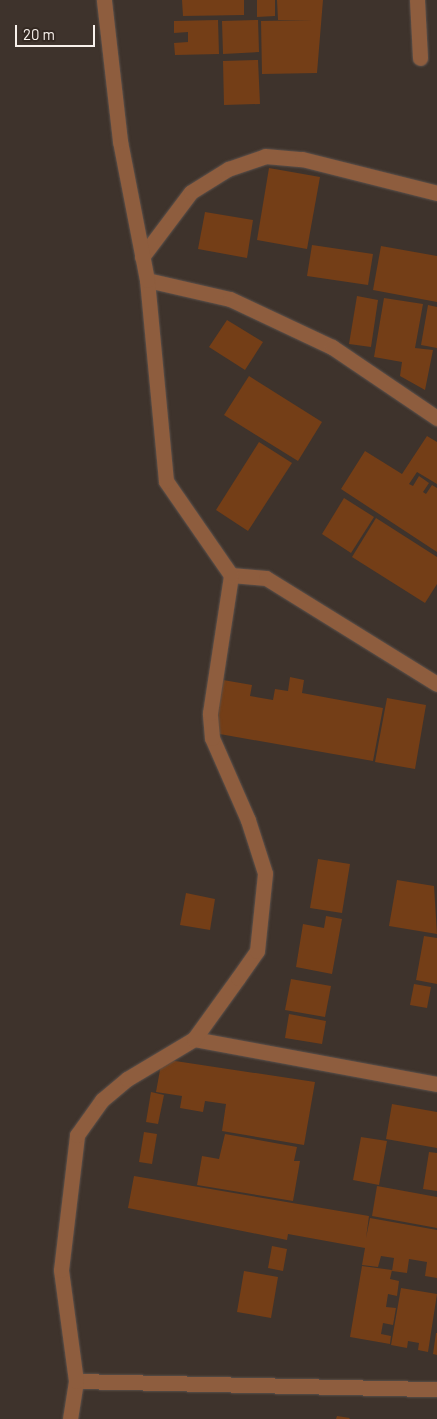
<!DOCTYPE html>
<style>
body{margin:0}
#map{position:relative;width:437px;height:1419px;overflow:hidden;background:#3e332c;font-family:Barlow,sans-serif}
div>[style]{position:absolute}
[style*='--x']{left:calc(var(--x)*1px);top:calc(var(--y)*1px);width:calc(var(--w)*1px);rotate:calc(var(--a)*1deg)}
.building>*{inset:0;background:#743e17}
.roads{filter:drop-shadow(0 0 1px #5c514b) drop-shadow(0 0 1px #5c514b)}
.street>*{height:15px;margin:-7.5px;padding:0 7.5px;transform-origin:7.5px;border-radius:7.5px;background:#8e5d3e}
span{translate:-50% -50%;white-space:nowrap;text-align:center;line-height:1.15;-webkit-text-stroke:4px #342922;paint-order:stroke}
.scale{position:absolute;left:15px;top:25px;width:80px;height:22px;box-sizing:border-box;border:2px solid #f8f1ec;border-top:0;padding-left:6px;font-size:15px;line-height:18px;white-space:nowrap;color:#f8f1ec;-webkit-text-stroke:4px #342922;paint-order:stroke}
</style>
<div id="map">
<div class="building">
<div style="clip-path:polygon(182px 0,244px 0,244px 15px,183px 16px)"></div>
<div style="clip-path:polygon(257px 0,275px 0,275px 16px,257px 17px)"></div>
<div style="clip-path:polygon(277px 0,323px 0,317px 73px,262px 74px,261px 21px,313px 20px,278px 20px)"></div>
<div style="clip-path:polygon(218px 20px,219px 54px,175px 55px,174px 43px,188px 42px,188px 32px,174px 33px,174px 21px)"></div>
<div style="clip-path:polygon(258px 20px,259px 52px,223px 54px,222px 21px)"></div>
<div style="clip-path:polygon(258px 60px,260px 104px,224px 105px,223px 61px)"></div>
<div style="clip-path:polygon(269px 168px,320px 177px,307px 249px,257px 240px)"></div>
<div style="clip-path:polygon(205px 212px,253px 220px,247px 258px,198px 249px)"></div>
<div style="clip-path:polygon(312px 245px,373px 254px,368px 285px,307px 276px)"></div>
<div style="clip-path:polygon(381px 246px,437px 256px,437px 302px,373px 290px)"></div>
<div style="clip-path:polygon(357px 296px,378px 300px,371px 347px,349px 344px)"></div>
<div style="clip-path:polygon(384px 298px,423px 304px,415px 348px,433px 350px,425px 390px,400px 376px,402px 362px,374px 357px)"></div>
<div style="clip-path:polygon(428px 305px,437px 307px,437px 348px,421px 345px)"></div>
<div style="clip-path:polygon(227px 320px,263px 342px,245px 370px,209px 347px)"></div>
<div style="clip-path:polygon(249px 376px,322px 422px,298px 461px,224px 415px)"></div>
<div style="clip-path:polygon(427px 436px,437px 442px,437px 484px,417px 472px,409px 484px,413px 486px,419px 476px,429px 483px,423px 492px,426px 494px,432px 485px,437px 488px,437px 552px,341px 489px,365px 451px,402px 474px)"></div>
<div style="clip-path:polygon(259px 442px,292px 463px,248px 531px,216px 510px)"></div>
<div style="clip-path:polygon(344px 498px,374px 517px,351px 553px,322px 534px)"></div>
<div style="clip-path:polygon(376px 518px,437px 557px,437px 584px,425px 603px,352px 557px)"></div>
<div style="clip-path:polygon(290px 677px,304px 680px,302px 693px,383px 708px,373px 761px,214px 733px,223px 680px,252px 685px,250px 696px,273px 700px,275px 689px,288px 691px)"></div>
<div style="clip-path:polygon(387px 698px,426px 705px,415px 769px,375px 762px)"></div>
<div style="clip-path:polygon(318px 859px,350px 864px,342px 913px,310px 908px)"></div>
<div style="clip-path:polygon(397px 880px,434px 886px,437px 934px,389px 926px)"></div>
<div style="clip-path:polygon(186px 893px,215px 899px,210px 930px,180px 925px)"></div>
<div style="clip-path:polygon(326px 916px,342px 919px,332px 974px,296px 967px,303px 924px,324px 928px)"></div>
<div style="clip-path:polygon(424px 936px,437px 938px,437px 984px,416px 980px)"></div>
<div style="clip-path:polygon(291px 979px,331px 986px,325px 1017px,285px 1010px)"></div>
<div style="clip-path:polygon(414px 984px,431px 987px,427px 1008px,410px 1005px)"></div>
<div style="clip-path:polygon(289px 1014px,326px 1021px,322px 1044px,285px 1038px)"></div>
<div style="clip-path:polygon(162px 1059px,315px 1082px,304px 1145px,222px 1131px,226px 1104px,205px 1101px,203px 1112px,180px 1108px,182px 1096px,156px 1092px)"></div>
<div style="clip-path:polygon(151px 1092px,164px 1095px,158px 1124px,146px 1122px)"></div>
<div style="clip-path:polygon(392px 1104px,437px 1112px,437px 1148px,386px 1139px)"></div>
<div style="clip-path:polygon(144px 1132px,157px 1134px,152px 1164px,139px 1162px)"></div>
<div style="clip-path:polygon(225px 1134px,297px 1147px,294px 1161px,300px 1161px,293px 1201px,197px 1185px,202px 1156px,219px 1159px)"></div>
<div style="clip-path:polygon(361px 1137px,387px 1141px,379px 1185px,353px 1180px)"></div>
<div style="clip-path:polygon(429px 1152px,437px 1153px,437px 1191px,423px 1189px)"></div>
<div style="clip-path:polygon(134px 1176px,369px 1216px,366px 1238px,370px 1218px,437px 1230px,437px 1278px,425px 1276px,427px 1262px,409px 1259px,407px 1273px,392px 1271px,394px 1258px,381px 1256px,378px 1267px,362px 1265px,365px 1248px,288px 1234px,287px 1240px,128px 1208px)"></div>
<div style="clip-path:polygon(377px 1186px,437px 1197px,437px 1228px,372px 1216px)"></div>
<div style="clip-path:polygon(272px 1246px,287px 1249px,283px 1271px,268px 1268px)"></div>
<div style="clip-path:polygon(362px 1266px,392px 1270px,390px 1279px,399px 1281px,397px 1296px,388px 1294px,386px 1307px,396px 1308px,393px 1325px,383px 1323px,381px 1334px,391px 1336px,390px 1344px,350px 1337px)"></div>
<div style="clip-path:polygon(244px 1271px,278px 1277px,271px 1318px,237px 1312px)"></div>
<div style="clip-path:polygon(401px 1288px,437px 1294px,428px 1352px,418px 1350px,419px 1343px,408px 1341px,407px 1348px,391px 1345px)"></div>
<div style="clip-path:polygon(436px 1333px,437px 1333px,437px 1355px,433px 1354px)"></div>
<div style="clip-path:polygon(337px 1416px,350px 1418px,349px 1419px,336px 1419px)"></div>
</div>
<div class="roads">
<div class="street">
<div style="--x:417;--y:0;--w:58;--a:87"></div>
<div style="--x:142;--y:257;--w:81;--a:-53"></div>
<div style="--x:191;--y:192;--w:44;--a:-31.9"></div>
<div style="--x:228;--y:169;--w:39;--a:-19"></div>
<div style="--x:265;--y:156;--w:37;--a:5"></div>
<div style="--x:302;--y:159;--w:139;--a:14.1"></div>
<div style="--x:147;--y:280;--w:85;--a:12.9"></div>
<div style="--x:230;--y:299;--w:113;--a:25.2"></div>
<div style="--x:332;--y:347;--w:127;--a:34.1"></div>
<div style="--x:231;--y:575;--w:35;--a:5"></div>
<div style="--x:266;--y:578;--w:201;--a:31.8"></div>
<div style="--x:194;--y:1039;--w:247;--a:10.5"></div>
<div style="--x:76;--y:1381;--w:361;--a:1.3"></div>
<div style="--x:70;--y:1419;--w:38;--a:-81"></div>
<div style="--x:76;--y:1381;--w:112;--a:-97.7"></div>
<div style="--x:61;--y:1270;--w:136;--a:-83.2"></div>
<div style="--x:77;--y:1135;--w:43;--a:-54.5"></div>
<div style="--x:102;--y:1100;--w:33;--a:-40"></div>
<div style="--x:127;--y:1079;--w:78;--a:-30.8"></div>
<div style="--x:194;--y:1039;--w:75;--a:-54.2"></div>
<div style="--x:238;--y:978;--w:33;--a:-55"></div>
<div style="--x:257;--y:951;--w:78;--a:-84.1"></div>
<div style="--x:265;--y:873;--w:56;--a:-107.8"></div>
<div style="--x:248;--y:820;--w:90;--a:-113.7"></div>
<div style="--x:212;--y:738;--w:25;--a:-95"></div>
<div style="--x:210;--y:713;--w:140;--a:-81.3"></div>
<div style="--x:231;--y:575;--w:114;--a:-124.7"></div>
<div style="--x:166;--y:481;--w:202;--a:-95.4"></div>
<div style="--x:147;--y:280;--w:142;--a:-101"></div>
<div style="--x:120;--y:141;--w:142;--a:-96.5"></div>
</div>
</div>
<div class="scale">20 m</div>
</div>
